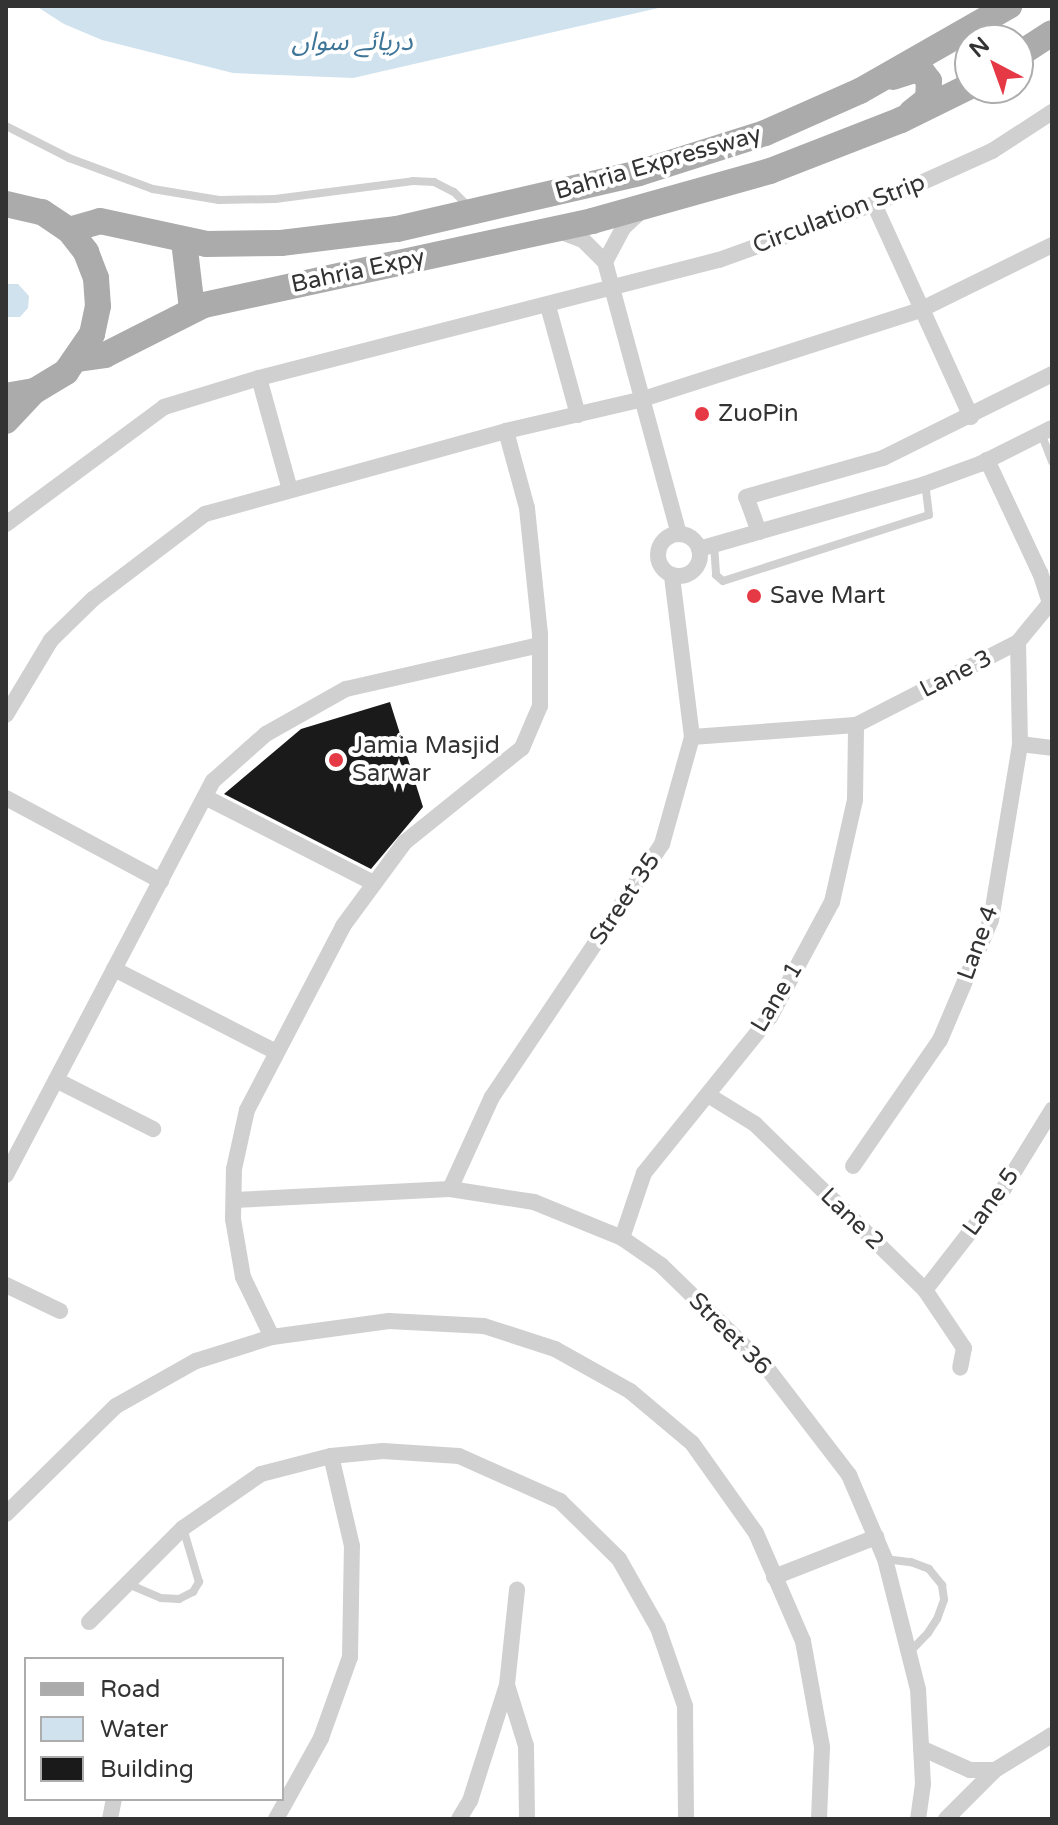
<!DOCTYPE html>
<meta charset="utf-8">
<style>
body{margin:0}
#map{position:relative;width:1058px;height:1825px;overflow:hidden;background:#fff;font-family:"Varela Round","Noto Sans Arabic",sans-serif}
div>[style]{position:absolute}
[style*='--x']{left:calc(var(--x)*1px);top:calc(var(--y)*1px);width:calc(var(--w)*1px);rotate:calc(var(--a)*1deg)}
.water>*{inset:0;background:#cfe2ee}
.building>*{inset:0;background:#1a1a1a}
.service>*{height:8px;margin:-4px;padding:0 4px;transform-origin:4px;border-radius:4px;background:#d0d0d0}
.minor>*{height:16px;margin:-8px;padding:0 8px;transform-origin:8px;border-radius:8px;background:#d0d0d0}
.minor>.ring{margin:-8px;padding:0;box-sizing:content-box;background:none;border:16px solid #d0d0d0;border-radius:50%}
.primary>*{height:26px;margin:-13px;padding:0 13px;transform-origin:13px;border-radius:13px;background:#ababab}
.dots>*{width:22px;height:22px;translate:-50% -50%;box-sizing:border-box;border:4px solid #fff;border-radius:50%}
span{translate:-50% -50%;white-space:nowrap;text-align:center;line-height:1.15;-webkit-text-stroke:8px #fff;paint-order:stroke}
.street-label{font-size:24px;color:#333}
.poi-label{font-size:24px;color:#333}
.left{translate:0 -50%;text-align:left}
.water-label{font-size:26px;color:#3f7597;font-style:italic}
.frame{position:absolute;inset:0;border:8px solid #333;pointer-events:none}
.legend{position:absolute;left:24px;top:1657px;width:260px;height:144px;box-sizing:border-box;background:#fff;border:2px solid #adadad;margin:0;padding:10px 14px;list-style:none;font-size:24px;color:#333}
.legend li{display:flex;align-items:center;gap:16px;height:40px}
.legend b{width:40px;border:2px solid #adadad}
.north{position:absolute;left:954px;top:24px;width:80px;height:80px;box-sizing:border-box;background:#fff;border:2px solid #adadad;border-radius:50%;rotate:319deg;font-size:22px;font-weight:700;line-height:32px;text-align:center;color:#333}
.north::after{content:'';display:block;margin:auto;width:28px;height:36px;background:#e63946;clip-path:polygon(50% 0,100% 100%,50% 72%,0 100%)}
</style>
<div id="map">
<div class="water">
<div style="clip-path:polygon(36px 6px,667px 6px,353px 78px,233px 73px,102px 40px,64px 24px)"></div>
<div style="clip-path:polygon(6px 284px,18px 284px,29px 296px,28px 308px,20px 317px,6px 317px)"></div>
</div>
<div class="building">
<div style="clip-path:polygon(390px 702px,423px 807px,371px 869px,224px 794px,301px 729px)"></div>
</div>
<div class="service">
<div style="--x:6;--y:126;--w:71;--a:26.9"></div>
<div style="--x:69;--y:158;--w:90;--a:20.3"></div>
<div style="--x:153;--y:189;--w:67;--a:9.5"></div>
<div style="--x:219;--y:200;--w:56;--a:-1"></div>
<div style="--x:275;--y:199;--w:139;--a:-7.4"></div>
<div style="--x:413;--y:181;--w:21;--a:3"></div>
<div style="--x:434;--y:182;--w:22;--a:27"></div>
<div style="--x:454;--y:192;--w:21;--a:45"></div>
<div style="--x:1041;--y:433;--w:31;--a:69"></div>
<div style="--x:714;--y:545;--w:30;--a:86"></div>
<div style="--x:716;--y:575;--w:9;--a:41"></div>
<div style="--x:723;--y:581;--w:216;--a:-17.8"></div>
<div style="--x:929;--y:515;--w:31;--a:-97"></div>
<div style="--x:885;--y:1559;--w:26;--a:7"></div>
<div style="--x:911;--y:1562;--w:19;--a:21"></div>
<div style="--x:929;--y:1569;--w:21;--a:51"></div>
<div style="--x:942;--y:1585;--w:15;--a:82"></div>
<div style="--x:944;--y:1600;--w:20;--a:110"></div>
<div style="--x:937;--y:1619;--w:17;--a:123"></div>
<div style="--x:928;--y:1633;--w:28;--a:134"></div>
<div style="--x:128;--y:1584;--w:36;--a:23"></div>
<div style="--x:161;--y:1598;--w:18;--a:3"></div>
<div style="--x:179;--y:1599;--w:16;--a:-27"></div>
<div style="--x:193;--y:1592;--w:12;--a:-59"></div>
<div style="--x:199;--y:1582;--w:56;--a:-106.5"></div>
</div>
<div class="minor">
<div style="--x:874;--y:204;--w:234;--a:65.5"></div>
<div style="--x:559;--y:231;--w:26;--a:21"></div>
<div style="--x:583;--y:240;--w:31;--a:45"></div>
<div style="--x:605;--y:262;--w:282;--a:74.8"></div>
<div style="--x:605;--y:262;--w:38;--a:-62"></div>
<div style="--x:623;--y:228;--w:23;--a:-43"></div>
<div style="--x:548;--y:306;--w:113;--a:74.6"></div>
<div style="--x:259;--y:378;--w:116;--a:74.5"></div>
<div style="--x:6;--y:524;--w:197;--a:-36.5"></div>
<div style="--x:164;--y:407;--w:99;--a:-17"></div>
<div style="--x:259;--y:378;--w:475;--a:-14.4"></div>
<div style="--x:719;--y:260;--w:165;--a:-19.9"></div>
<div style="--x:874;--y:204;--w:129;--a:-24.2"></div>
<div style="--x:992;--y:151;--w:72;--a:-33"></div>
<div style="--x:759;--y:532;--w:37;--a:-110"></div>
<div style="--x:746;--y:497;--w:142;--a:-15.9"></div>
<div style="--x:883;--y:458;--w:189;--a:-26.4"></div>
<div class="ring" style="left:658px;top:534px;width:26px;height:26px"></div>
<div style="--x:699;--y:549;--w:235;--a:-16"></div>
<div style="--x:925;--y:484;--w:59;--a:-20"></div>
<div style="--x:980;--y:464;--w:80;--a:-26.6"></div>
<div style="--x:6;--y:715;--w:87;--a:-59"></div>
<div style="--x:51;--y:640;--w:59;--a:-44.3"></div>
<div style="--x:93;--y:599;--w:141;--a:-37.2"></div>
<div style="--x:205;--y:514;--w:312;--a:-15.4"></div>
<div style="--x:506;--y:431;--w:141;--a:-13.1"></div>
<div style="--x:643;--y:399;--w:291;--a:-17.8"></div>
<div style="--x:920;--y:310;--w:147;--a:-26.2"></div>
<div style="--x:692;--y:737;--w:164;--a:-4.2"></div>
<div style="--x:856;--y:725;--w:182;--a:-27.1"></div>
<div style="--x:1018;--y:642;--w:50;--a:-50.6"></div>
<div style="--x:1050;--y:603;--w:32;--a:-108"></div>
<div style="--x:1040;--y:573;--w:125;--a:-115.1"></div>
<div style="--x:1020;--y:744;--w:32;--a:7"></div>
<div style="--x:205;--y:797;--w:190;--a:27"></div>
<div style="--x:6;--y:798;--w:176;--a:28.2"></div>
<div style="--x:114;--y:969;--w:182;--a:27.1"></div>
<div style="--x:56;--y:1080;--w:109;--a:26.8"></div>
<div style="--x:708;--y:1095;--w:55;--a:31.7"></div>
<div style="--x:755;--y:1124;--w:238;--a:44.3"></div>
<div style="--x:925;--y:1290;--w:70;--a:56.1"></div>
<div style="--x:964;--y:1348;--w:20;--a:101"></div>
<div style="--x:853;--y:1166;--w:153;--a:-55.4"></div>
<div style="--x:940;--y:1040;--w:130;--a:-67"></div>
<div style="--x:991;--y:920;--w:178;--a:-80.6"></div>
<div style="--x:1020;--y:744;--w:102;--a:-91.1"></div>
<div style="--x:6;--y:1175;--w:445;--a:-62.3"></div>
<div style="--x:213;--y:781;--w:71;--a:-41.6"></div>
<div style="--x:266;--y:734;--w:92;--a:-29.4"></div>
<div style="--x:346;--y:689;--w:199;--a:-12.8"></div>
<div style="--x:450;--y:1189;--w:101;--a:-65.5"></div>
<div style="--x:492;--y:1097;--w:305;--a:-56.1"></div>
<div style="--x:662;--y:844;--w:111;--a:-74.3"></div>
<div style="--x:692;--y:737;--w:162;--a:-97.1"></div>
<div style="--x:234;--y:1200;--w:216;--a:-2.9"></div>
<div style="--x:450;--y:1189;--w:85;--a:8.8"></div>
<div style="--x:534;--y:1202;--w:95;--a:22.2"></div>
<div style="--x:622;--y:1238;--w:47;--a:34.7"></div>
<div style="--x:661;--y:1265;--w:148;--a:44.2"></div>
<div style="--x:767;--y:1368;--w:135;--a:52.5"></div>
<div style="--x:849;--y:1475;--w:91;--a:66.8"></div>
<div style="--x:885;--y:1559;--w:134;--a:75.8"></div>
<div style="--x:918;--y:1689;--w:95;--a:87"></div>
<div style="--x:923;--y:1784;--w:35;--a:98"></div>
<div style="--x:622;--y:1238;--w:69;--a:-71.3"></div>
<div style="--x:644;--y:1173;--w:201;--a:-51.1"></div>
<div style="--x:770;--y:1017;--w:131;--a:-61.7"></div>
<div style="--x:832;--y:902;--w:105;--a:-77.3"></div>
<div style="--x:855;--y:800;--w:75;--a:-89.2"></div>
<div style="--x:6;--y:1285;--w:60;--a:25.7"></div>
<div style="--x:925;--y:1290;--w:129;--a:-52.2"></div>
<div style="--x:1004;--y:1188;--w:92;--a:-58.4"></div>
<div style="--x:272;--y:1337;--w:67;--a:-115.8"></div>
<div style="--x:243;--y:1277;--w:59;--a:-99.8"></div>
<div style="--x:233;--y:1219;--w:50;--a:-88.9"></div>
<div style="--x:234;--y:1169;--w:60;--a:-77.6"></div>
<div style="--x:247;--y:1110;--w:208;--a:-62.4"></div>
<div style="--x:343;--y:926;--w:104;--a:-53.6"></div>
<div style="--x:405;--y:842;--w:150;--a:-38.8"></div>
<div style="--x:522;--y:748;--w:46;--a:-66.8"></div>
<div style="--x:540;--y:706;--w:72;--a:-90"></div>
<div style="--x:540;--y:634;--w:127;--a:-95.9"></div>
<div style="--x:527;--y:508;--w:80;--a:-105.3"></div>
<div style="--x:6;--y:1514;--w:154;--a:-44.5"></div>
<div style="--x:116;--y:1406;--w:92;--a:-29.4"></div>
<div style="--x:196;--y:1361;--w:80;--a:-17.5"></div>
<div style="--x:272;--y:1337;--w:118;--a:-7.8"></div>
<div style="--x:389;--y:1321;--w:95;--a:3"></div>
<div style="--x:484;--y:1326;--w:75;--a:17.9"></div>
<div style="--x:555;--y:1349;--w:86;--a:29.2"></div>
<div style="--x:630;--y:1391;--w:81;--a:40"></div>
<div style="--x:692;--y:1443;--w:110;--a:54.6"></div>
<div style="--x:756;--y:1533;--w:118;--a:66.5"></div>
<div style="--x:803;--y:1641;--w:108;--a:79.8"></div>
<div style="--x:822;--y:1747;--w:72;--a:92.4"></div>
<div style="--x:774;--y:1577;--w:110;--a:-21.4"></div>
<div style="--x:89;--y:1622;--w:133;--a:-45"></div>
<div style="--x:183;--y:1528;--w:95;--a:-34.7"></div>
<div style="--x:261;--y:1474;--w:72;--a:-14.4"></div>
<div style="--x:331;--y:1456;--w:52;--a:-5.5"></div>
<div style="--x:383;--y:1451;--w:76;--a:3.8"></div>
<div style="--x:459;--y:1456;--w:111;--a:24"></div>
<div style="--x:560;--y:1501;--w:83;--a:44.5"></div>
<div style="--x:619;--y:1559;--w:79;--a:60.5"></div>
<div style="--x:658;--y:1628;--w:83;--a:70.9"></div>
<div style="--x:685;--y:1706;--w:113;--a:89.5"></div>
<div style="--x:507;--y:1685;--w:64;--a:72.7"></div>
<div style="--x:526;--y:1746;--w:73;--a:89.2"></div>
<div style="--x:921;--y:1748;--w:54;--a:24.2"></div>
<div style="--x:970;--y:1770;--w:25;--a:0"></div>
<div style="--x:995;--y:1770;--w:67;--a:-31.6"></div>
<div style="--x:110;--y:1819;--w:20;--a:-79"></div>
<div style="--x:276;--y:1819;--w:93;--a:-60.9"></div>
<div style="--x:321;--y:1738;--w:86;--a:-70.3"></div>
<div style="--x:350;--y:1657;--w:111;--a:-89"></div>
<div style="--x:352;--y:1546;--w:92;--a:-103.1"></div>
<div style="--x:459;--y:1819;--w:21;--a:-59"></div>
<div style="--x:470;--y:1801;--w:122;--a:-72.3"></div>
<div style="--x:507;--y:1685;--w:96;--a:-84"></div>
<div style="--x:946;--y:1819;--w:69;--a:-45"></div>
</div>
<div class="primary">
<div style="--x:1018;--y:55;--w:40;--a:-32.9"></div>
<div style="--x:893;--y:77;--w:22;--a:-18"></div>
<div style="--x:914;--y:70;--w:9;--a:18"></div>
<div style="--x:923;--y:73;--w:10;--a:53"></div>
<div style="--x:929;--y:81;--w:18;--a:93"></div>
<div style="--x:928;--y:99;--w:21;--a:141"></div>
<div style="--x:6;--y:204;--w:37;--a:13"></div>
<div style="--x:42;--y:212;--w:32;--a:34"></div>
<div style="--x:69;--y:230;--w:28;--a:52"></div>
<div style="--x:86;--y:252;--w:28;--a:69"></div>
<div style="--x:96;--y:278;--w:28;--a:86"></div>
<div style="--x:98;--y:306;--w:29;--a:102"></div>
<div style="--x:92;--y:334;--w:46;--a:124.4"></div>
<div style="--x:66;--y:372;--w:37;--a:149"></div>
<div style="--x:34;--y:391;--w:28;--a:170"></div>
<div style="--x:69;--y:230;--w:32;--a:-16"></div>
<div style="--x:100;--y:221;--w:108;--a:12.2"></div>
<div style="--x:206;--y:244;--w:75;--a:-0.8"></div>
<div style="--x:281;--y:243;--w:117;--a:-6.9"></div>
<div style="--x:397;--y:229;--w:248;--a:-13"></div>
<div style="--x:639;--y:173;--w:132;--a:-17.6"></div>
<div style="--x:765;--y:133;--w:104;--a:-23.9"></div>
<div style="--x:860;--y:91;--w:172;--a:-29.7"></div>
<div style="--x:184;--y:241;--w:68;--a:83.3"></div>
<div style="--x:78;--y:359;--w:27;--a:-8"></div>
<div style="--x:105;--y:355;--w:111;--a:-26.8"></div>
<div style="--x:204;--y:305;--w:397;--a:-12.2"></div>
<div style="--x:592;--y:221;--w:185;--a:-15.7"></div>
<div style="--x:770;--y:171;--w:141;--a:-21.3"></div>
<div style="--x:901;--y:120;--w:77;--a:-26.2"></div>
<div style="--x:6;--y:421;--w:41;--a:-47"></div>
</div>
<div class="dots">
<div style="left:702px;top:414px;background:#e63946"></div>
<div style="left:754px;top:596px;background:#e63946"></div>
<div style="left:336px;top:760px;background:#e63946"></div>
</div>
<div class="street-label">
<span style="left:658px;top:163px;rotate:-16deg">Bahria Expressway</span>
<span style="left:839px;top:214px;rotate:-21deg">Circulation Strip</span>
<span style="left:358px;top:271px;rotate:-12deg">Bahria Expy</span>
<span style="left:956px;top:674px;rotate:-27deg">Lane 3</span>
<span style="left:625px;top:899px;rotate:-56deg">Street 35</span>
<span style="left:978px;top:943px;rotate:-70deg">Lane 4</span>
<span style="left:777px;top:997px;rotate:-59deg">Lane 1</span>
<span style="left:991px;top:1202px;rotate:-54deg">Lane 5</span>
<span style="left:852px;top:1219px;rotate:44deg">Lane 2</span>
<span style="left:730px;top:1334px;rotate:45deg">Street 36</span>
</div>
<div class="poi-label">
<span class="left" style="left:718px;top:414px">ZuoPin</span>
<span class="left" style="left:770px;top:596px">Save Mart</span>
<span class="left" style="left:352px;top:760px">Jamia Masjid<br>Sarwar</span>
</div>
<div class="water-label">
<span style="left:352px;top:42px">دریائے سواں</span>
</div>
<div class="frame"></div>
<ul class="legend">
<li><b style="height:10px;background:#ababab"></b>Road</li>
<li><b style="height:22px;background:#cfe2ee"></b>Water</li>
<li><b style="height:22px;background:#1a1a1a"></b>Building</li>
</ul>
<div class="north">N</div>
</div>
